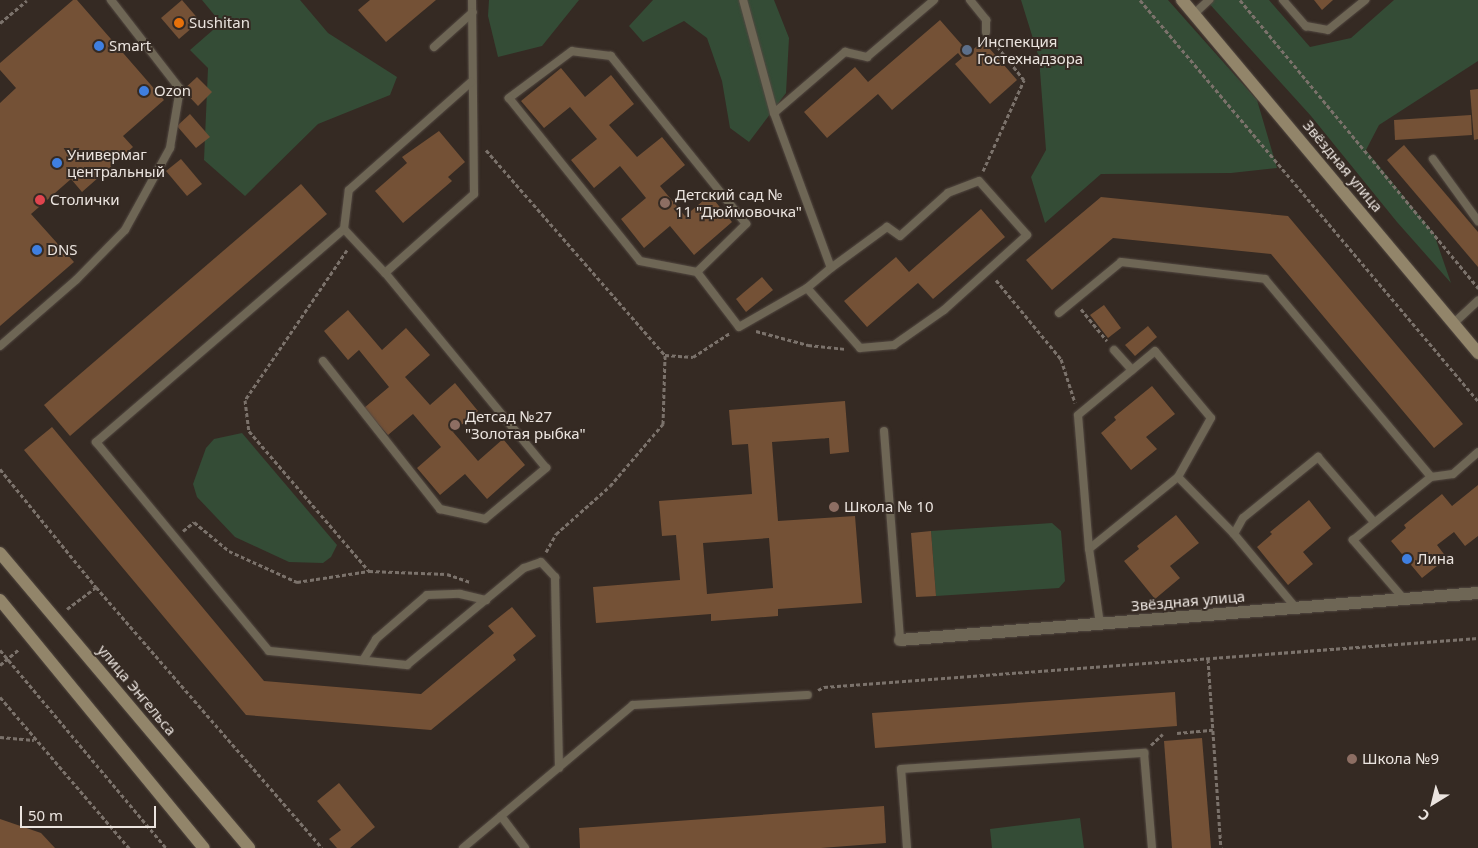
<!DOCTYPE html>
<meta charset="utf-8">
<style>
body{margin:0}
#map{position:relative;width:1478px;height:848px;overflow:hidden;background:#352a23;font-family:"Noto Sans",sans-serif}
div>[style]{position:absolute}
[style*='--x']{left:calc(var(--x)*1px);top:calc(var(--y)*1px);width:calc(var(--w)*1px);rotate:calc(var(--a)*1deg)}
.green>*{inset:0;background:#344c36}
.building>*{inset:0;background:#745136}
.path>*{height:3px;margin-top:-1.5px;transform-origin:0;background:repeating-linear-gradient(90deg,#7b726b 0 4px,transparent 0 6.5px)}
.roads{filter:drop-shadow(0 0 1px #524841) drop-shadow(0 0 1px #524841)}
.lane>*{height:8px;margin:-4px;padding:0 4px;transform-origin:4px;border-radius:4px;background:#6e6655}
.street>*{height:12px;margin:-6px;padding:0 6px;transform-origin:6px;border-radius:6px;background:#6e6655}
.secondary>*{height:12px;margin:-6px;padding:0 6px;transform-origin:6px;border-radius:6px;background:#92856a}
.dots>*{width:14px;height:14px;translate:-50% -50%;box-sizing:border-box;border:2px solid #352a23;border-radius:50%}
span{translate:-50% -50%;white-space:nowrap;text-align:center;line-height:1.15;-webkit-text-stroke:4px #352a23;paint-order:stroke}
.poi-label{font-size:15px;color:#ebe4df}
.left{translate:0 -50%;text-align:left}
.street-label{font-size:15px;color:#ebe4df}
.north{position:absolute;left:1408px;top:778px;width:50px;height:50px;-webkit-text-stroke:4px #352a23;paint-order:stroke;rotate:216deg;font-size:14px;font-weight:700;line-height:20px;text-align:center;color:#ebe4df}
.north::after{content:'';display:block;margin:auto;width:18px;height:22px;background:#ebe4df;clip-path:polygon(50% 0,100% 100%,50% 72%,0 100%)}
.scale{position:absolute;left:20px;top:806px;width:136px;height:22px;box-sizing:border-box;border:2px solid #ebe4df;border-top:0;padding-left:6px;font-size:15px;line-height:18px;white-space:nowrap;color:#ebe4df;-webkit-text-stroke:4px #352a23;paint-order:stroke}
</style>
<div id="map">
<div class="green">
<div style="clip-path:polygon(202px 0,300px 0,328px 33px,397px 77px,390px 95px,318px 124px,245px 196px,204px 160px,208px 68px,190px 50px,221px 23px)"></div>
<div style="clip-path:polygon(489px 0,579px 0,542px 46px,498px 57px,488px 16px)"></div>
<div style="clip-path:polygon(653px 0,774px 0,789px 38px,786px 93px,749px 142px,730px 128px,722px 81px,707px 38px,684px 21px,643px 42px,629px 26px)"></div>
<div style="clip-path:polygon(1021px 0,1168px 0,1257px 100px,1277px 168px,1231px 173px,1101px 174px,1045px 223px,1031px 177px,1046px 150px,1039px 58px)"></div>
<div style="clip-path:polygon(1206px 0,1269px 0,1310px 47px,1351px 38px,1394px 0,1478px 0,1478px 61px,1379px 125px,1366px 150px,1434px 234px,1451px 283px,1397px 222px,1311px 116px)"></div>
<div style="clip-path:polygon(242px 433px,337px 545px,331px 557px,323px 563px,289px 562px,235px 537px,197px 497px,193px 484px,206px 448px,214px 439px)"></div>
<div style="clip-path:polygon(1052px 523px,1061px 531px,1065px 581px,1059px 588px,936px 596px,931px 531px)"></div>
<div style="clip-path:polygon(1080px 818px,1084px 848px,992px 848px,990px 829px)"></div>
</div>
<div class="building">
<div style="clip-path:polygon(73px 0,77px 0,164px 100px,123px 136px,133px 147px,82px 192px,71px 179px,31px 214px,74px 262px,0 326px,0 103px,16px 88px,0 70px,0 63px)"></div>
<div style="clip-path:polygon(182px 0,200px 21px,179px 39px,161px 18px)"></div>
<div style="clip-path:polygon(370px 0,436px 0,386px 42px,358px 10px)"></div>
<div style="clip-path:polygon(1314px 0,1333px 0,1322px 10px)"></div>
<div style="clip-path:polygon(940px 20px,969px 53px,983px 41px,1017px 80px,990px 104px,955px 64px,962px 58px,958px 53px,892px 110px,878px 94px,827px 138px,804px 112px,855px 67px,868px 82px)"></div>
<div style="clip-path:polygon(561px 68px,585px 97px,611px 75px,634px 104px,609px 125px,637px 157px,662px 137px,685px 165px,660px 186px,685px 216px,710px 195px,732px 222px,694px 255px,670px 226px,644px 248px,621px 219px,646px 198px,620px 166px,594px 188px,571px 160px,597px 139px,570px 107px,544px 128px,521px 101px)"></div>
<div style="clip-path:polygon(197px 77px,212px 92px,198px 106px,183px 90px)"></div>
<div style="clip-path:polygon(1478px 89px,1478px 139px,1474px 140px,1470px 90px)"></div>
<div style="clip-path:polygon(190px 114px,210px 137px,196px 148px,177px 126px)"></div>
<div style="clip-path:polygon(1471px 115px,1472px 135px,1395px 140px,1394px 120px)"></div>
<div style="clip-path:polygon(439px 131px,465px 162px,448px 177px,452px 181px,403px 223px,375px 191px,407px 163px,402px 157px)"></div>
<div style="clip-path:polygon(1404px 145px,1478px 232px,1478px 267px,1387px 160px)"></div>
<div style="clip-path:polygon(181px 159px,202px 184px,187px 196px,166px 171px)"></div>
<div style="clip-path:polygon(301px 184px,327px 214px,70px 436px,44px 405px)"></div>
<div style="clip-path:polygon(1101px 197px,1288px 216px,1463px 424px,1434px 448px,1271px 254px,1113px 238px,1052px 290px,1026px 260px)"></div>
<div style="clip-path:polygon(981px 209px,1005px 237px,933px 299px,918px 283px,867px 327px,844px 301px,896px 257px,909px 272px)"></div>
<div style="clip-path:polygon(762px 277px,773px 290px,746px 312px,736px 299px)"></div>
<div style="clip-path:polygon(1104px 305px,1121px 328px,1108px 338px,1090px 315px)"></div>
<div style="clip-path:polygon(348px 310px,382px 350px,406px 328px,430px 355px,405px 377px,430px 405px,455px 383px,478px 411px,453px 432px,478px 461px,503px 439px,525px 465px,487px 499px,465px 474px,440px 495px,417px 468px,441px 447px,413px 414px,388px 435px,364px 408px,389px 387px,359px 350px,348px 360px,324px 331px)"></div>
<div style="clip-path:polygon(1148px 326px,1157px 337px,1135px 356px,1125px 345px)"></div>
<div style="clip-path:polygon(1152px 386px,1175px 414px,1146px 437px,1157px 449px,1131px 470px,1101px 433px,1116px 420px,1114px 417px)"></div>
<div style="clip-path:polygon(evenodd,845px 401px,849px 452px,830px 454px,829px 438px,772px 442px,778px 521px,855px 516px,862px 603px,778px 609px,778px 616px,711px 621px,711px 614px,596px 623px,593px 587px,680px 580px,676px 535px,662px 536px,659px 501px,752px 494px,748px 444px,732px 445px,729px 410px,845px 401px,769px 538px,773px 588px,707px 594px,703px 543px,769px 538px)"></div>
<div style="clip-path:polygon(52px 427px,264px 681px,421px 694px,494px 633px,488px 626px,512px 607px,536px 636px,513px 655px,516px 660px,431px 730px,246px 715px,24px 450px)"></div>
<div style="clip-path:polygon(1478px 485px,1478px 536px,1465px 546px,1454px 532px,1437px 545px,1447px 558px,1422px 578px,1391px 541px,1406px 528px,1404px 525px,1442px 494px,1452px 506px)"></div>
<div style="clip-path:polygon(1309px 500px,1331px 528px,1303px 552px,1313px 564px,1288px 585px,1257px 547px,1272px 534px,1270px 532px)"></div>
<div style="clip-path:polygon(1176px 515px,1199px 543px,1170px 566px,1180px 578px,1155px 599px,1124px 561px,1139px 549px,1137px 546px)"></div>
<div style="clip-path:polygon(931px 531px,936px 596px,916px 597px,911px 533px)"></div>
<div style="clip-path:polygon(1175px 692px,1177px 726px,875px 748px,872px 713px)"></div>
<div style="clip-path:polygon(1202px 738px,1211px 848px,1172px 848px,1164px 741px)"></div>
<div style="clip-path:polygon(339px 783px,375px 827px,350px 848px,337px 848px,329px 839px,341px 830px,317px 801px)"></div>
<div style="clip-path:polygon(884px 806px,886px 843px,821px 848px,580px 848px,579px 828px)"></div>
<div style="clip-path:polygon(0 819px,41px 833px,55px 848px,0 848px)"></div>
</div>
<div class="path">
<div style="--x:1140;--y:0;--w:524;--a:49.87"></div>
<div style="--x:1240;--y:0;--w:374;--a:50.4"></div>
<div style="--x:0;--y:23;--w:35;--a:-40"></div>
<div style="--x:486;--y:150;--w:272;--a:48.9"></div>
<div style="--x:665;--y:355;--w:28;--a:4"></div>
<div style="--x:693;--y:357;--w:44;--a:-33"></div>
<div style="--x:983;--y:171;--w:100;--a:-65.7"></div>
<div style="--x:1024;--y:80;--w:50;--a:-128.5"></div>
<div style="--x:347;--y:250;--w:181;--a:124.2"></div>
<div style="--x:245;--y:400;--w:31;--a:83"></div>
<div style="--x:249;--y:431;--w:184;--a:49.4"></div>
<div style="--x:996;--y:280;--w:102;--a:50.6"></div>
<div style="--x:1061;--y:359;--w:46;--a:72.3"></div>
<div style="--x:1081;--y:309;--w:41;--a:50.9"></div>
<div style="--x:756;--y:331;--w:54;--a:15.1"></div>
<div style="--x:808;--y:345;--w:37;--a:6"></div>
<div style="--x:0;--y:469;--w:152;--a:50.9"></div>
<div style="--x:96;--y:587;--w:345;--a:49.1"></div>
<div style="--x:183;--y:531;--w:14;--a:-39"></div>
<div style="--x:194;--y:522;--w:45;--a:39.6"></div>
<div style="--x:229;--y:551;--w:75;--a:24.5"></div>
<div style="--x:297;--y:582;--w:73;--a:-8.7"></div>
<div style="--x:369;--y:571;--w:78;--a:2.2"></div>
<div style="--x:447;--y:574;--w:24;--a:19"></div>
<div style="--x:546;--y:552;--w:21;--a:-61"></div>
<div style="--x:556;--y:534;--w:72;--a:-41.6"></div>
<div style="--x:610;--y:486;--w:82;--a:-49.5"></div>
<div style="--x:663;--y:424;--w:69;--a:-88.3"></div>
<div style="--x:67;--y:609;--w:36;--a:-37"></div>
<div style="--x:0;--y:650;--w:258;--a:50"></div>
<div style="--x:1208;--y:659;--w:189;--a:86.1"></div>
<div style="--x:0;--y:665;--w:26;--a:-40"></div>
<div style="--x:818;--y:690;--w:7;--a:-27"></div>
<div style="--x:824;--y:687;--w:656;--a:-4.28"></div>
<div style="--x:0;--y:697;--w:199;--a:49.5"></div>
<div style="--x:1177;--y:733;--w:36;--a:-5"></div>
<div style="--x:0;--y:737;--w:34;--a:5"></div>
<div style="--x:1151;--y:745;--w:16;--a:-43"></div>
</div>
<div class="roads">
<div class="lane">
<div style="--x:472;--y:0;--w:194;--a:89.4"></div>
<div style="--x:474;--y:194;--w:119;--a:138.4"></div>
<div style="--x:385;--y:273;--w:60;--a:-133"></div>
<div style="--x:344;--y:229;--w:327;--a:139.3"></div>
<div style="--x:96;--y:442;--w:271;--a:50.4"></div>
<div style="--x:269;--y:651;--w:139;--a:5.8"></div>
<div style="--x:407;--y:665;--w:152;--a:-39.7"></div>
<div style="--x:524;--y:568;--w:18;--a:-19"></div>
<div style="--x:541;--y:562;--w:21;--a:47"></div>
<div style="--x:555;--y:577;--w:191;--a:88.8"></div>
<div style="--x:970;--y:0;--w:26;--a:51"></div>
<div style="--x:986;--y:20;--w:12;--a:90"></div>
<div style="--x:1283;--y:0;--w:35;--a:49"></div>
<div style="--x:1306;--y:26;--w:22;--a:10"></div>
<div style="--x:1328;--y:30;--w:48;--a:-39"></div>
<div style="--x:1194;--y:14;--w:21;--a:-43"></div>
<div style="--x:434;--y:47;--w:52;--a:-41.9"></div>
<div style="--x:774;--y:113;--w:94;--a:-40.7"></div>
<div style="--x:845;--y:52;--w:23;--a:13"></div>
<div style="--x:867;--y:57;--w:88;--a:-40.4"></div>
<div style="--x:1433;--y:159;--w:77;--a:54"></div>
<div style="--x:344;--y:229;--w:39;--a:-83"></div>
<div style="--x:349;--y:190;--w:163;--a:-41.5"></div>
<div style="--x:697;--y:272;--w:69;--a:-44.4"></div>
<div style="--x:746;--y:224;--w:216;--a:-128.8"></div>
<div style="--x:611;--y:56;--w:39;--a:-173"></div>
<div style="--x:572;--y:51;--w:79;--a:143.3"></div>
<div style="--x:509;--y:98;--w:209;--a:51.2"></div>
<div style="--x:640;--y:261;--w:58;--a:10.9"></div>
<div style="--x:697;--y:272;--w:69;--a:52.6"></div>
<div style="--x:739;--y:327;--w:78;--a:-29.8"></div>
<div style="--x:807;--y:288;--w:31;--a:-40"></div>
<div style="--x:831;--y:268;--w:165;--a:-110.2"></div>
<div style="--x:774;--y:113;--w:117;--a:-105.3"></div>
<div style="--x:807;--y:288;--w:80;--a:48.5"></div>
<div style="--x:860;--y:348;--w:34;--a:-5"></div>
<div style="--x:894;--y:345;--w:61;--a:-35"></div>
<div style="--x:944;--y:310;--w:112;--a:-42.1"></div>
<div style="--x:1027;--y:235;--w:72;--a:-131.6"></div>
<div style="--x:979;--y:181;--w:33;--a:159"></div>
<div style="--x:948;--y:193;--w:64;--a:138.1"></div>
<div style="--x:900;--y:236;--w:16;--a:-145"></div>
<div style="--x:887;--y:227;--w:69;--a:143.8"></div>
<div style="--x:1059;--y:313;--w:80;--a:-39.4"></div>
<div style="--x:1121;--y:262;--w:145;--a:6.7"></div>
<div style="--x:1265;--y:279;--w:258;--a:50"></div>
<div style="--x:1454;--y:323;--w:33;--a:-43"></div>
<div style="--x:0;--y:346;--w:101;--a:-41"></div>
<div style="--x:76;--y:280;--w:70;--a:-45.6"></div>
<div style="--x:125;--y:230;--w:94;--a:-61.2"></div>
<div style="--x:170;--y:148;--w:60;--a:-80.4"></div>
<div style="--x:180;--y:89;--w:113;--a:-127.8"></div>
<div style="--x:1114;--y:350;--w:27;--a:48"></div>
<div style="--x:323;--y:361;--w:189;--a:51.7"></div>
<div style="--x:440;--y:509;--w:46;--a:12.5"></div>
<div style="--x:485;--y:519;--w:80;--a:-39.9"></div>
<div style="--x:546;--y:468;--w:253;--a:-129.5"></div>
<div style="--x:884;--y:431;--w:210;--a:85.6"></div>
<div style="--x:1089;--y:549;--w:114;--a:-39"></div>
<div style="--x:1403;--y:598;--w:77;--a:-130.8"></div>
<div style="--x:1353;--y:540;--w:100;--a:-38.9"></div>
<div style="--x:1431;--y:477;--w:22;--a:-8"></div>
<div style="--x:1453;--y:474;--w:33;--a:-41"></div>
<div style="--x:1296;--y:608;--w:97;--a:-130"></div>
<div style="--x:1234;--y:534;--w:18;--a:-61"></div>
<div style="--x:1243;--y:518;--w:97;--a:-39.1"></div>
<div style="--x:1318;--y:457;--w:86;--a:49.3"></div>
<div style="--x:1100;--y:624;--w:76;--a:-98.3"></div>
<div style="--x:1089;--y:549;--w:134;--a:-94.7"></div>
<div style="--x:1078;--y:415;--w:100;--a:-39.7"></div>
<div style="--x:1155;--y:351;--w:87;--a:50.1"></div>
<div style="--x:1211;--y:418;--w:68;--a:119.2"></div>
<div style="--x:1178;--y:477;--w:80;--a:45.5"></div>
<div style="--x:363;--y:660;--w:25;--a:-58"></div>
<div style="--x:376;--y:639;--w:67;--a:-40.8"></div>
<div style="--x:427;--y:595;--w:33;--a:-2"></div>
<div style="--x:460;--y:594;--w:27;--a:13"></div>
<div style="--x:501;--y:816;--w:40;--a:53"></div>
<div style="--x:463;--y:848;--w:222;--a:-40.1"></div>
<div style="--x:633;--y:705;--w:175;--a:-3.3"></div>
<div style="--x:907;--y:848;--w:79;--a:-94.3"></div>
<div style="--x:901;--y:769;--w:244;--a:-3.8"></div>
<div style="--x:1144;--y:753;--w:95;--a:85.2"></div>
</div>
<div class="street">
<div style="--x:900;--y:640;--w:580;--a:-4.65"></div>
</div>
<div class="secondary">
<div style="--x:1182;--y:0;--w:461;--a:50"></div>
<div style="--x:0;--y:553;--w:386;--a:49.8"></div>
<div style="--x:0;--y:600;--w:321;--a:50.6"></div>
</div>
</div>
<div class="dots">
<div style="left:179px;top:23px;background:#e8710a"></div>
<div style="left:99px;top:46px;background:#3f7fe0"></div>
<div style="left:967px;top:50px;background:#5c6f8a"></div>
<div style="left:144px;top:91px;background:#3f7fe0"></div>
<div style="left:57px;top:163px;background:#3f7fe0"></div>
<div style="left:40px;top:200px;background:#e0444e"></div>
<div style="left:665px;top:203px;background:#8d6e63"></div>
<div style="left:37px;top:250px;background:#3f7fe0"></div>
<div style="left:455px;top:425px;background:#8d6e63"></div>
<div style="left:834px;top:507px;background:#8d6e63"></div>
<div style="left:1407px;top:559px;background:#3f7fe0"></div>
<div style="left:1352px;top:759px;background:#8d6e63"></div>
</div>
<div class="poi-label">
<span class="left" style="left:189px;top:23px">Sushitan</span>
<span class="left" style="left:977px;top:50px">Инспекция<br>Гостехнадзора</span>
<span class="left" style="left:109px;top:46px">Smart</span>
<span class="left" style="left:154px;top:91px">Ozon</span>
<span class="left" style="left:67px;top:163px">Универмаг<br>центральный</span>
<span class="left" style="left:675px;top:203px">Детский сад №<br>11 "Дюймовочка"</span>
<span class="left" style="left:50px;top:200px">Столички</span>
<span class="left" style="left:47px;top:250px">DNS</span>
<span class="left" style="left:465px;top:425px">Детсад №27<br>"Золотая рыбка"</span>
<span class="left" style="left:844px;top:507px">Школа № 10</span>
<span class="left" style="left:1417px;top:559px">Лина</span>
<span class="left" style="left:1362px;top:759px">Школа №9</span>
</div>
<div class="street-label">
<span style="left:1343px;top:166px;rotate:50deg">Звёздная улица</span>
<span style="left:1188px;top:601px;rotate:-5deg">Звёздная улица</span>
<span style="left:137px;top:690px;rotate:50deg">улица Энгельса</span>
</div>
<div class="north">С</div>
<div class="scale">50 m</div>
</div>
